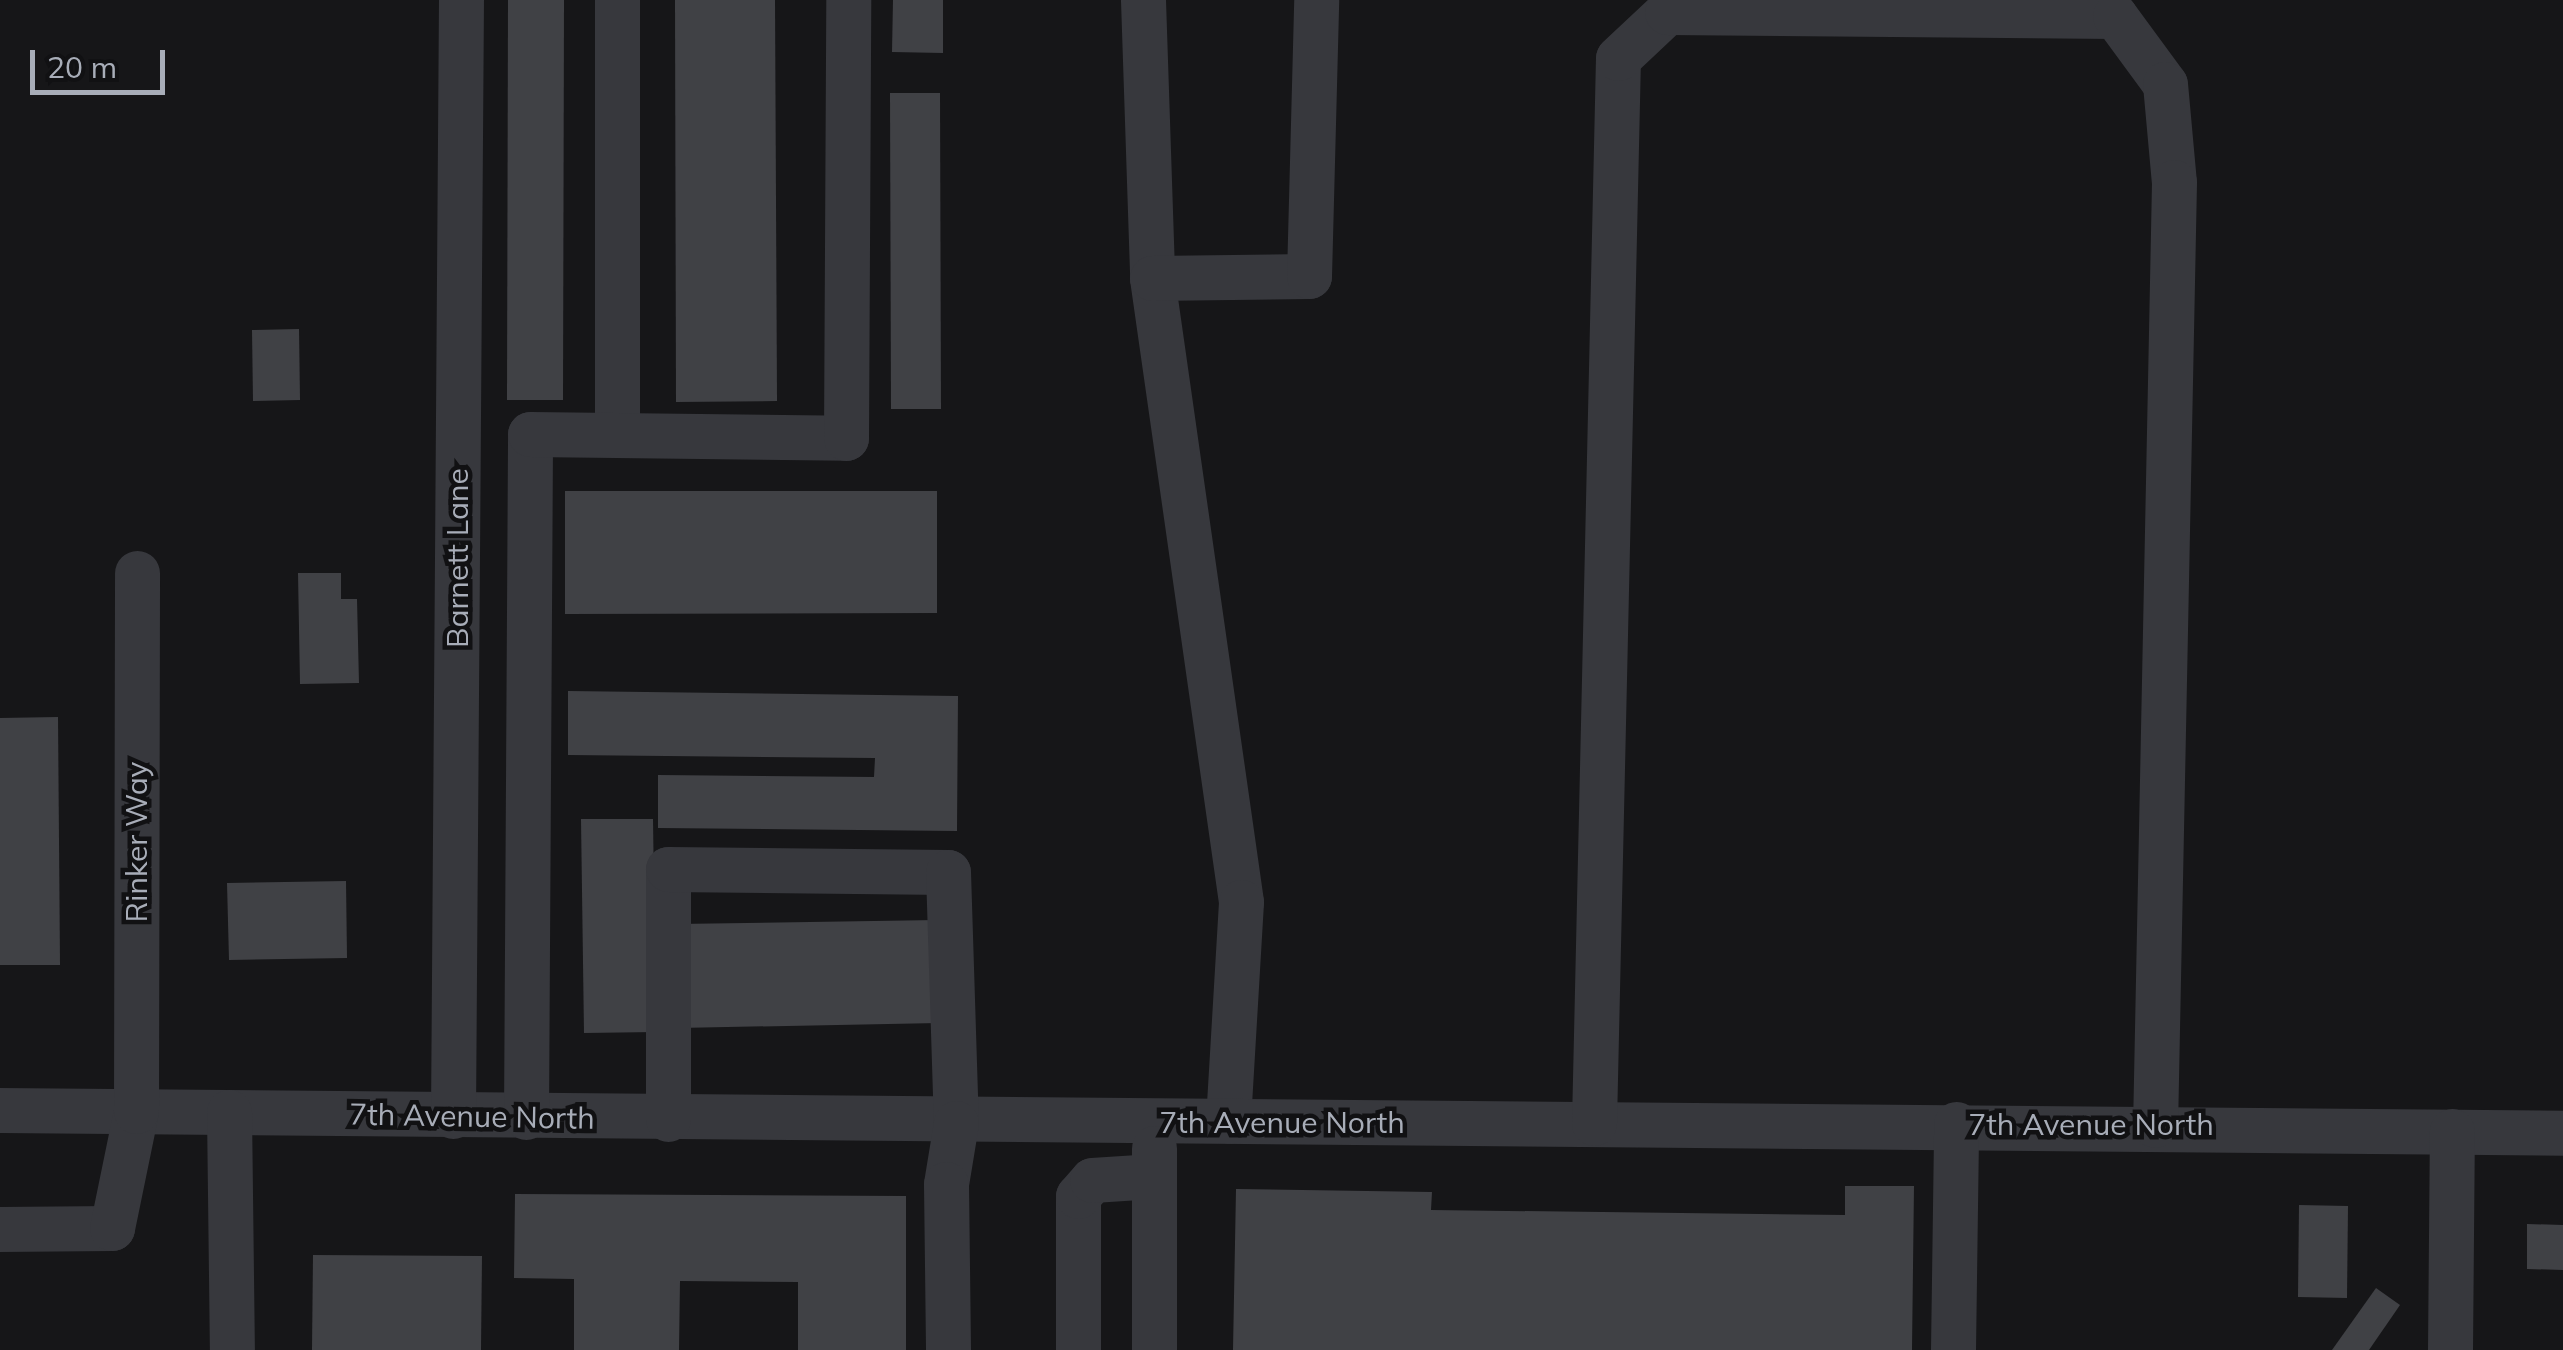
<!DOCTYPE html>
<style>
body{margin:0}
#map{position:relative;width:2563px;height:1350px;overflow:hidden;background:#161618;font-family:Mulish,sans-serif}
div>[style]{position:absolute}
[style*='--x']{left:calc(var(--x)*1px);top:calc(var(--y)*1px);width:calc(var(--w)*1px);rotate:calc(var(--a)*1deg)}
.building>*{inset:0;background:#404145}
.minor>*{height:45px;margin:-22.5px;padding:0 22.5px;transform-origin:22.5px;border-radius:22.5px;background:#37383d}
span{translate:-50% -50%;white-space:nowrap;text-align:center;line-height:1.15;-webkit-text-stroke:9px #111113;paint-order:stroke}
.street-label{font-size:30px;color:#a8adb8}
.scale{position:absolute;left:30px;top:50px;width:135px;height:45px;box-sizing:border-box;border:5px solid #a8adb8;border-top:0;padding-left:12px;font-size:30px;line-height:35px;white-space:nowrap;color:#a8adb8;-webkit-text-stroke:8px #111113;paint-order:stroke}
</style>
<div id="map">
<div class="building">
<div style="clip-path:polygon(508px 0,564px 0,563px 400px,507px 400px)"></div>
<div style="clip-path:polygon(675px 0,775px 0,777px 401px,676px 402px)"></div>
<div style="clip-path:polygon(893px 0,943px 0,943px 53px,892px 52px)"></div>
<div style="clip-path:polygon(890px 93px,940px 93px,941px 409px,891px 409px)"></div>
<div style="clip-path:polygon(299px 329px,300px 400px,253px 401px,252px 330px)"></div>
<div style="clip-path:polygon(565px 491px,937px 491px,937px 613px,565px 614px)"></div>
<div style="clip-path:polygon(298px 573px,341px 573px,341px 599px,357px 599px,359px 683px,300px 684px)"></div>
<div style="clip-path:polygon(568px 691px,958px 696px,957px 831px,658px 828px,658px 775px,874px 777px,875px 758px,568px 755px)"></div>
<div style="clip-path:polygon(58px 717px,60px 965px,0 965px,0 718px)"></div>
<div style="clip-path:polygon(581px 819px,653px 819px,656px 1032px,584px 1033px)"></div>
<div style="clip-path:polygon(346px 881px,347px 958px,229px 960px,227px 883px)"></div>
<div style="clip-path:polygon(937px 920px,939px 1023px,678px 1028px,677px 924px)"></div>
<div style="clip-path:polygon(1845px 1186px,1914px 1186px,1912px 1350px,1233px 1350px,1236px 1189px,1432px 1192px,1431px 1210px,1845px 1215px)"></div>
<div style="clip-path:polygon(515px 1194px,906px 1196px,906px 1350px,798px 1350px,798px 1282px,680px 1281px,679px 1350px,574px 1350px,574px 1279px,514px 1278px)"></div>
<div style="clip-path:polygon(2299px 1205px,2348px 1206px,2347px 1298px,2298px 1297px)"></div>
<div style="clip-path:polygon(2527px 1224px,2563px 1225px,2563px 1270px,2527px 1269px)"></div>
<div style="clip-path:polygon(313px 1255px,482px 1256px,481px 1350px,312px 1350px)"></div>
<div style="clip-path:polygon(2376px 1288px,2400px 1305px,2369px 1350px,2332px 1350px)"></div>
</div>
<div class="minor">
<div style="--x:1143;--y:0;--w:278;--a:88.1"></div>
<div style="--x:1152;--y:278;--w:630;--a:81.88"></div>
<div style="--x:1241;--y:902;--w:219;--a:93.4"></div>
<div style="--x:1152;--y:278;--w:157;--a:-0.7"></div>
<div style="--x:1309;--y:276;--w:276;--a:-88.5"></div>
<div style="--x:617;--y:435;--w:435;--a:-90"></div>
<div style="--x:0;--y:1110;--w:2563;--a:0.51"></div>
<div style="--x:229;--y:1112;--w:238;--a:89.3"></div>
<div style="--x:453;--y:1116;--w:1116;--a:-89.59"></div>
<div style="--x:526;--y:1117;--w:683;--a:-89.66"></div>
<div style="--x:530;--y:434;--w:316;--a:0.7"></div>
<div style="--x:846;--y:438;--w:438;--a:-89.7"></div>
<div style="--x:668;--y:1119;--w:250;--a:-90"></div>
<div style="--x:668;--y:869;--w:280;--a:0.6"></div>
<div style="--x:948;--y:872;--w:251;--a:88.2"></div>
<div style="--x:956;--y:1123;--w:62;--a:99.3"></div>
<div style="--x:946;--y:1184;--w:166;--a:89.3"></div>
<div style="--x:1594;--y:1123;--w:1065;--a:-88.71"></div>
<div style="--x:1618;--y:58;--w:67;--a:-43.2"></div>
<div style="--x:1667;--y:12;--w:448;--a:0.5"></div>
<div style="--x:2115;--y:16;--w:84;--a:53.7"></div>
<div style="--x:2165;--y:84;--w:98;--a:84.8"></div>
<div style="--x:2174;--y:182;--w:943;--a:91.15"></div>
<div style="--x:0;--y:1229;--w:112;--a:-0.5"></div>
<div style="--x:112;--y:1228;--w:119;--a:-78.4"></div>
<div style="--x:136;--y:1111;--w:538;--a:-89.89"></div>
<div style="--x:1078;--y:1350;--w:154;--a:-90"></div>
<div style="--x:1078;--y:1196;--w:21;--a:-49"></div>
<div style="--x:1092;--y:1180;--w:62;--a:-3.7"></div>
<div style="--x:1154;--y:1350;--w:202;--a:-90"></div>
<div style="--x:1953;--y:1350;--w:226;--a:-89.2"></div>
<div style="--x:2450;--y:1350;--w:219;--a:-89.5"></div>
</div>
<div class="street-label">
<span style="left:457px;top:558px;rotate:-90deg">Barnett Lane</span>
<span style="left:136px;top:842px;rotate:-90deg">Rinker Way</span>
<span style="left:472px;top:1116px;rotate:1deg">7th Avenue North</span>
<span style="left:1282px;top:1122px">7th Avenue North</span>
<span style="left:2091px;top:1124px">7th Avenue North</span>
</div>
<div class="scale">20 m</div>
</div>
